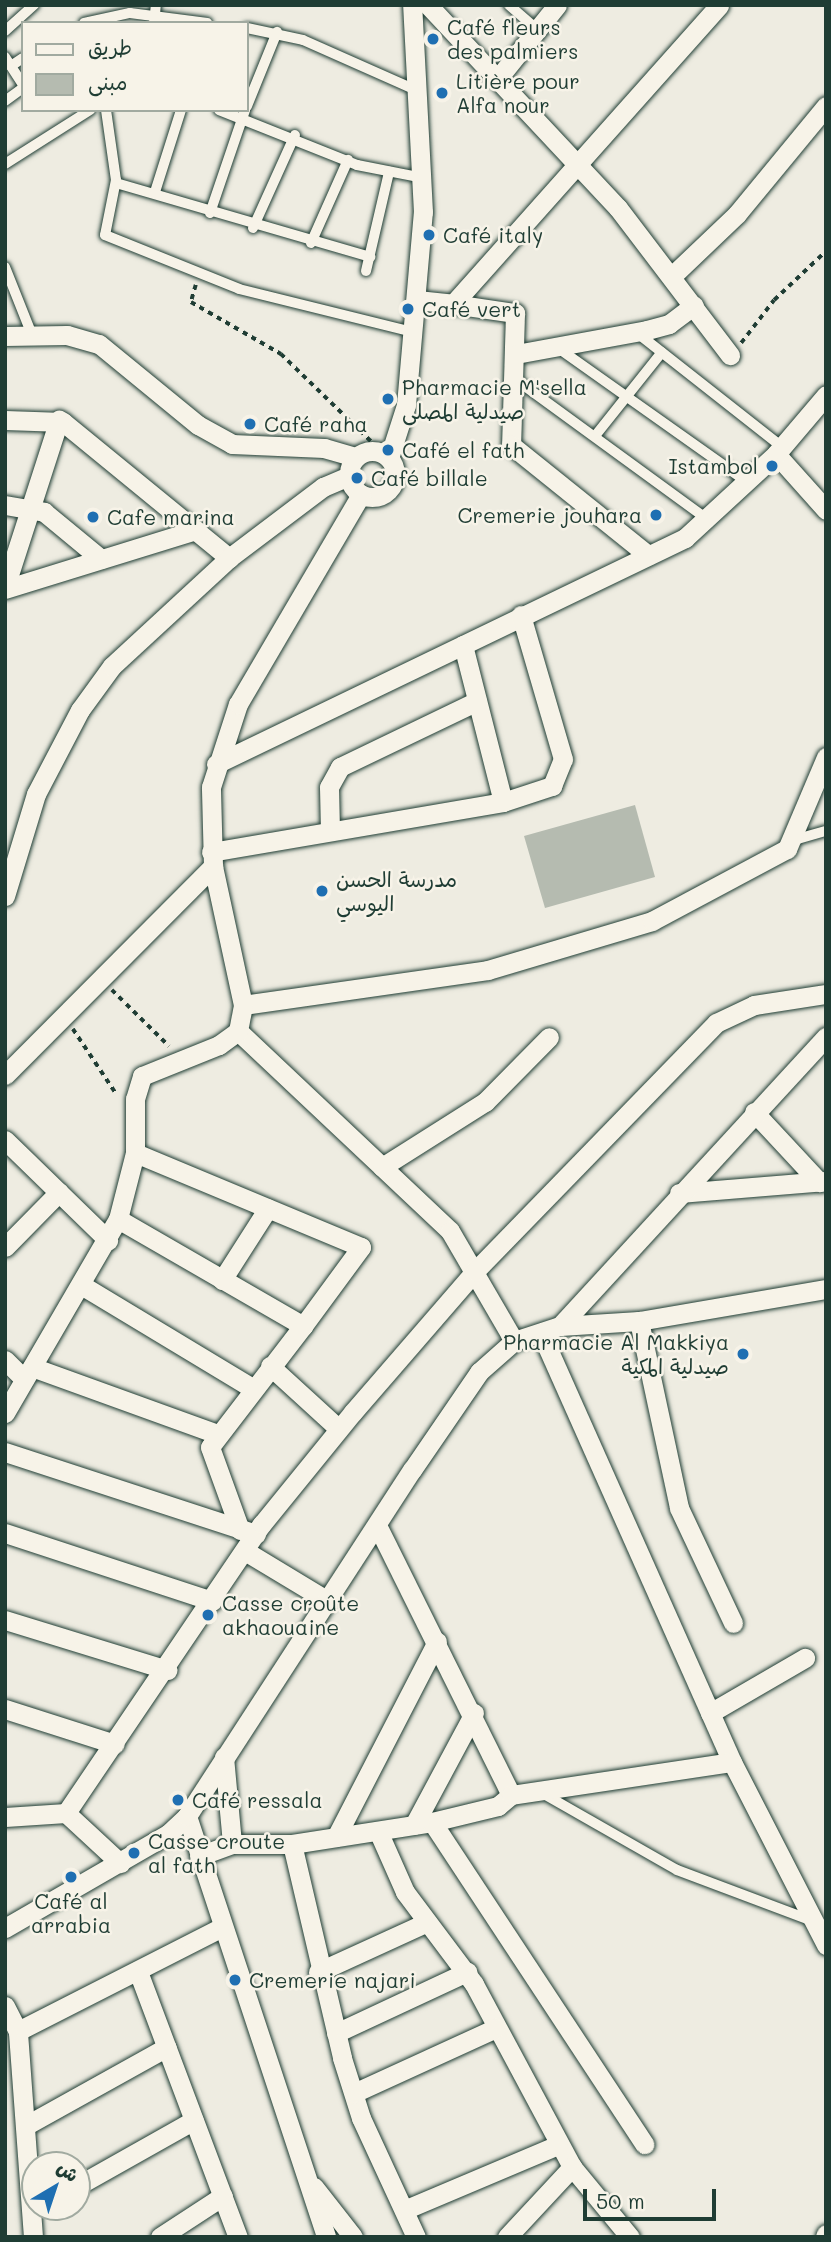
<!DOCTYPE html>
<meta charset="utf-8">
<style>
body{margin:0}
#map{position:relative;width:831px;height:2242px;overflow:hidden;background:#eeece1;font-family:Mali,"Playpen Sans Arabic",sans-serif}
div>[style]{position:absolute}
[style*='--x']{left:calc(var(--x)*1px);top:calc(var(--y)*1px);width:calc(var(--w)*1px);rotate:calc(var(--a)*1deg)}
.building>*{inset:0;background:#b5bbb0}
.path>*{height:3.5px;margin-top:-1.75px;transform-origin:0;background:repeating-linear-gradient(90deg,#1f3d34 0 5px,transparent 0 10px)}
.roads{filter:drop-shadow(0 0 2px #1f3d34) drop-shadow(0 0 2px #1f3d34)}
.service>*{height:10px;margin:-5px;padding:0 5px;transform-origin:5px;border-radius:5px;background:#f7f3e8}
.minor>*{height:19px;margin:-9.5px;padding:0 9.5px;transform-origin:9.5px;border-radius:9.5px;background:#f7f3e8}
.minor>.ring{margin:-9.5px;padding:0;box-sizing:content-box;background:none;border:19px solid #f7f3e8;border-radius:50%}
.dots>*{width:19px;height:19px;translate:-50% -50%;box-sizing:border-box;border:4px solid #f7f3e8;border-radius:50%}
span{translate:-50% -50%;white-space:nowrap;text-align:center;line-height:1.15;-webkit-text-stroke:5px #f7f3e8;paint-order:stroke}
.poi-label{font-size:21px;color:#1f3d34}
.left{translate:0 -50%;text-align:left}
.right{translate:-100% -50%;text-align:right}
.frame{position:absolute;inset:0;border:7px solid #1f3d34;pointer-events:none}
.legend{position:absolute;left:21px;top:21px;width:228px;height:91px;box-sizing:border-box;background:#f7f3e8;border:2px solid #a1aaa0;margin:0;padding:9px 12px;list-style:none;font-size:21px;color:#1f3d34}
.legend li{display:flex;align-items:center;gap:14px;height:35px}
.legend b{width:35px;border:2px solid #a1aaa0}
.north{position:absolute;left:21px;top:2151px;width:70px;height:70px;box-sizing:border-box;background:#f7f3e8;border:2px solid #a1aaa0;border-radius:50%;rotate:39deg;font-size:19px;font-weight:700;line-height:28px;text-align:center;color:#1f3d34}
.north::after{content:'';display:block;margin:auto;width:24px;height:32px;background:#1f6fb2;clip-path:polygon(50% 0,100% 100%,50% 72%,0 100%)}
.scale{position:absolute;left:583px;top:2189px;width:133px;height:32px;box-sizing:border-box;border:4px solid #1f3d34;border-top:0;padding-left:9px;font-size:21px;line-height:24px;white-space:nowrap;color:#1f3d34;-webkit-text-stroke:5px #f7f3e8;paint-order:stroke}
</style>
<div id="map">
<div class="building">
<div style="clip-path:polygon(635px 805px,655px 877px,545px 908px,524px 836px)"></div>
</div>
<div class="path">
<div style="--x:196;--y:285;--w:18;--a:106"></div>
<div style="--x:191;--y:302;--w:104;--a:30"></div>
<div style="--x:281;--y:354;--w:129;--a:44.1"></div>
<div style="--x:741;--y:343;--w:54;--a:-52.5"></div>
<div style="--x:774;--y:300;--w:71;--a:-43.3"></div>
<div style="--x:112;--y:990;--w:80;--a:44.5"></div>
<div style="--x:73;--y:1029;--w:79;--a:56.3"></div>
</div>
<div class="roads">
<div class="service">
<div style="--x:509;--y:5;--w:38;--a:41"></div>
<div style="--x:84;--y:23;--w:47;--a:-12.3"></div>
<div style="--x:130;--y:13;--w:78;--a:7.4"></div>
<div style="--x:154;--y:23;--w:18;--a:-84"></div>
<div style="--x:247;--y:28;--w:57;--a:12.1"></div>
<div style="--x:303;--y:40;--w:124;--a:23.9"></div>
<div style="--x:5;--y:31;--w:39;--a:-42"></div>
<div style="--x:5;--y:57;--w:33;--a:57"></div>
<div style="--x:11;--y:66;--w:14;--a:-34"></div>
<div style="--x:5;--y:101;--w:22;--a:-36"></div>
<div style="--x:247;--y:106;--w:80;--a:-67.9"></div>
<div style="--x:106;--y:110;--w:71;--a:81.9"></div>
<div style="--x:116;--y:180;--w:56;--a:101.3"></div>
<div style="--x:105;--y:235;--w:144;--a:21.9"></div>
<div style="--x:239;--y:289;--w:179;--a:13.9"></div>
<div style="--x:219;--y:110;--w:149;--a:21.7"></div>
<div style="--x:357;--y:165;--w:67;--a:11.1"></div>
<div style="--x:5;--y:164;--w:101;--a:-32.4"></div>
<div style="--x:116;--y:183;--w:265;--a:16.2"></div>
<div style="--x:155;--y:192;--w:86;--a:-72.4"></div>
<div style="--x:210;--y:213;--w:109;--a:-71.2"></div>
<div style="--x:253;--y:228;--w:102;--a:-65.7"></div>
<div style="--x:311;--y:243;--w:91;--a:-66"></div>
<div style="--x:5;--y:267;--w:73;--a:68.3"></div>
<div style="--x:366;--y:271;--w:102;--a:-76.9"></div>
<div style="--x:636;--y:332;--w:186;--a:38.2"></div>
<div style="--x:558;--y:348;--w:232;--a:35.3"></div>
<div style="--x:515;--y:379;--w:238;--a:36.1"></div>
<div style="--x:595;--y:436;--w:107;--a:-51.4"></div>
<div style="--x:794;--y:840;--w:33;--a:-16"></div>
<div style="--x:542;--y:1793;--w:155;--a:29.7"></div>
<div style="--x:677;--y:1870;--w:142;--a:20.6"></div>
</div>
<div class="minor">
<div style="--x:428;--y:5;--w:278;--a:46.9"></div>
<div style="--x:618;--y:208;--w:185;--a:52.7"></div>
<div style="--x:499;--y:77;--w:92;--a:-51.1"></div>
<div style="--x:672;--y:276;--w:90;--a:-43.6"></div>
<div style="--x:737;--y:214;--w:140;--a:-50.5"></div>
<div style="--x:417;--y:300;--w:36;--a:6"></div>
<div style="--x:453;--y:304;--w:400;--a:-48.3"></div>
<div style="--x:453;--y:304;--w:63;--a:8.3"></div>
<div style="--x:515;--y:313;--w:132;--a:91.7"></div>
<div style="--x:511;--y:445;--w:176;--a:38.8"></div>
<div style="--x:5;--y:336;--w:62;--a:-0.9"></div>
<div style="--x:67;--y:335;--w:33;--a:16"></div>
<div style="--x:99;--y:344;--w:128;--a:39.3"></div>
<div style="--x:198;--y:425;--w:39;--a:29"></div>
<div style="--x:232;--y:444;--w:92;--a:2.5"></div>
<div style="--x:324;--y:448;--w:33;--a:16"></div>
<div style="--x:516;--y:354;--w:133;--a:-10.4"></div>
<div style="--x:647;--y:330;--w:23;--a:-15"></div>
<div style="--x:669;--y:324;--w:31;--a:-37"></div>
<div style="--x:5;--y:420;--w:58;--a:2"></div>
<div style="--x:63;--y:422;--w:215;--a:39.3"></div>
<div class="ring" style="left:349px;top:451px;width:27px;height:27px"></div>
<div style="--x:776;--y:454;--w:75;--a:48.2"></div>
<div style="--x:389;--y:458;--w:56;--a:-72.2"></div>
<div style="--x:406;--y:405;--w:194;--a:-85"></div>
<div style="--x:423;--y:212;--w:207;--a:-93"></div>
<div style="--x:5;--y:505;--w:40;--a:10"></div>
<div style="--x:44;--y:512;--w:74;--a:39.5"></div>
<div style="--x:5;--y:587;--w:176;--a:-72.1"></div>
<div style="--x:5;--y:589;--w:200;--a:-17.2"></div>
<div style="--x:463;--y:645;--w:162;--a:75.7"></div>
<div style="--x:216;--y:764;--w:521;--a:-25.73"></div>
<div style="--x:685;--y:538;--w:124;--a:-42.7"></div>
<div style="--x:776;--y:454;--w:77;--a:-49.7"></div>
<div style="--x:330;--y:831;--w:44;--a:-91.3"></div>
<div style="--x:329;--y:787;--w:23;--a:-61"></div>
<div style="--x:340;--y:767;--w:152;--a:-25.7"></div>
<div style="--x:211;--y:852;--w:296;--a:-9.7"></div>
<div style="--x:503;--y:802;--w:52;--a:-18.1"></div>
<div style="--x:552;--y:786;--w:29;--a:-68"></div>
<div style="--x:563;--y:759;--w:150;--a:-106.3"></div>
<div style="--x:5;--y:896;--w:107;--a:-73.1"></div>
<div style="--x:36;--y:794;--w:95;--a:-62.4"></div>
<div style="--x:80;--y:710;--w:54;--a:-54"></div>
<div style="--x:112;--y:666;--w:159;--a:-42.7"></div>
<div style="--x:229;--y:558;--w:118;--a:-37.1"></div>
<div style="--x:323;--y:487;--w:28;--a:-23"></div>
<div style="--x:243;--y:1005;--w:247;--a:-8.1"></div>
<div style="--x:488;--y:970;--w:171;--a:-16.6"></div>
<div style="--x:652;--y:921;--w:153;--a:-28.1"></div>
<div style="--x:787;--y:849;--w:100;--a:-67"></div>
<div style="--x:238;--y:1031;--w:291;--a:43.3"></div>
<div style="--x:450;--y:1231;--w:127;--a:59.8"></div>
<div style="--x:5;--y:1075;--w:295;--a:-45.1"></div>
<div style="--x:754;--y:1112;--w:96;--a:47.1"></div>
<div style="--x:5;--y:1140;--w:144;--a:44.2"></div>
<div style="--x:382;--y:1167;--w:122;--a:-32.3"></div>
<div style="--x:485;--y:1102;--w:91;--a:-45.4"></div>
<div style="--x:679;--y:1193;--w:147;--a:-4.7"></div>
<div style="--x:118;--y:1219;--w:214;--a:30"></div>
<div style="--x:303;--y:1326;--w:98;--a:-53.7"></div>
<div style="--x:361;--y:1247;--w:245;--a:-157.4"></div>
<div style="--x:5;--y:1247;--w:77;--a:-45.5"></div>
<div style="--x:222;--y:1280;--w:85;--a:-57.4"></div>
<div style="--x:83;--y:1286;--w:197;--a:31.1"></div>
<div style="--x:639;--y:1321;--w:191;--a:77.9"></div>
<div style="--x:679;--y:1508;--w:127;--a:64.8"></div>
<div style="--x:560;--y:1326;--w:393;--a:-47.4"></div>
<div style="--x:541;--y:1333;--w:470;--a:66"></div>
<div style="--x:732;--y:1762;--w:206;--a:62.8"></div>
<div style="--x:5;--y:1360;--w:27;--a:45"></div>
<div style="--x:270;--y:1366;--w:93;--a:42.4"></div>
<div style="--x:32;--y:1367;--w:197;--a:19.9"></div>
<div style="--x:5;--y:1413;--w:225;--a:-59.8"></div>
<div style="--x:118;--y:1219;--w:68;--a:-75.6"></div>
<div style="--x:135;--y:1153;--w:54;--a:-90"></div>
<div style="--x:135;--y:1099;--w:24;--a:-73"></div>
<div style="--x:142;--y:1076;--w:83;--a:-21.9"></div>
<div style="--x:219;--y:1045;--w:24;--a:-36"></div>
<div style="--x:238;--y:1031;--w:26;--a:-79"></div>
<div style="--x:243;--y:1005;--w:142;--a:-102.2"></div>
<div style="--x:213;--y:866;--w:79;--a:-91.5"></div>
<div style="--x:211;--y:787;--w:87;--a:-72"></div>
<div style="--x:238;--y:704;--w:243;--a:-59.6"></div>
<div style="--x:5;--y:1452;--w:264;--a:18.1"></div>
<div style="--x:240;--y:1530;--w:88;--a:-109.9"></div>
<div style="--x:210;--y:1447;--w:153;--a:-52.5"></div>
<div style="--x:5;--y:1533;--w:218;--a:18.2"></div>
<div style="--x:245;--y:1551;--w:97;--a:31.1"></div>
<div style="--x:5;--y:1620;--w:170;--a:17.1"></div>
<div style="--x:5;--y:1709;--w:115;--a:17.7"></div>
<div style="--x:710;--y:1713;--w:110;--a:-30.1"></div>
<div style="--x:224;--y:1757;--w:87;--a:84.7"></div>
<div style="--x:232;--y:1844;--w:60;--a:0"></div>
<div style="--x:292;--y:1844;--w:142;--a:-8.9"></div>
<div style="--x:432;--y:1822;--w:68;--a:-13.6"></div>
<div style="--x:498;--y:1806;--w:17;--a:-40"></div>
<div style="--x:511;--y:1795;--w:301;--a:-116.4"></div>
<div style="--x:511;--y:1795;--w:223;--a:-8.5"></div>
<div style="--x:66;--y:1813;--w:74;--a:42.8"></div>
<div style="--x:187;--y:1816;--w:443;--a:71.7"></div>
<div style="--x:5;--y:1817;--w:61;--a:-3.8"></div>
<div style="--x:66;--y:1813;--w:349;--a:-55.9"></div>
<div style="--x:262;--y:1524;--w:144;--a:-50.9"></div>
<div style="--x:353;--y:1412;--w:186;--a:-49.1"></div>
<div style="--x:475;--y:1271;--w:346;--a:-45.8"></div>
<div style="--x:716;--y:1023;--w:42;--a:-25.3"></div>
<div style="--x:754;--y:1005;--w:73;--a:-8.7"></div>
<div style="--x:432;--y:1822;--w:386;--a:56.6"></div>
<div style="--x:414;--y:1825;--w:127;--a:-61.8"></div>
<div style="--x:378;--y:1831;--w:67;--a:66.1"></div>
<div style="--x:405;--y:1892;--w:115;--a:53.1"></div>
<div style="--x:474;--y:1984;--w:208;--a:61.8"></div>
<div style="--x:572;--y:2167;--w:91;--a:50.4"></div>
<div style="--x:336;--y:1837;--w:220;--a:-62.7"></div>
<div style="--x:292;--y:1844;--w:220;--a:76.8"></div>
<div style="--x:342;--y:2058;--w:63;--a:72.4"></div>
<div style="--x:361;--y:2118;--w:131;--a:65.2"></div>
<div style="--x:199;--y:1856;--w:35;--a:-20"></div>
<div style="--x:5;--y:1928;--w:188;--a:-30"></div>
<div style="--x:168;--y:1834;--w:26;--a:-43"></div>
<div style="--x:187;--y:1816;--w:413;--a:-57"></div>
<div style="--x:412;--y:1470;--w:119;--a:-55.6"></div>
<div style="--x:479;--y:1372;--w:47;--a:-41.5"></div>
<div style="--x:514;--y:1341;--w:48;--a:-18.1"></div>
<div style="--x:560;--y:1326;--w:79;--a:-3.6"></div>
<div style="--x:639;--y:1321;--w:190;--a:-9.7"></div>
<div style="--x:318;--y:1972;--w:120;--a:-24.6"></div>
<div style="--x:139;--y:1974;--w:281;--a:69.4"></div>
<div style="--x:5;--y:2006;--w:28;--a:63"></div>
<div style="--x:336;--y:2033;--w:145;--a:-25"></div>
<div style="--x:354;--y:2093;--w:156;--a:-24.6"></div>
<div style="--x:25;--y:2126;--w:162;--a:-29.1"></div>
<div style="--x:77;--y:2186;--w:134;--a:-29.4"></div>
<div style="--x:314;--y:2187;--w:63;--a:52"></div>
<div style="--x:404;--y:2210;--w:167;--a:-22.9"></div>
<div style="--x:33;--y:2237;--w:207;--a:-94.2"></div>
<div style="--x:18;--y:2031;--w:227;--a:-27"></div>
<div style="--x:160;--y:2237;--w:75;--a:-33.1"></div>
<div style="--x:507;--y:2237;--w:96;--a:-47.1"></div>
<div style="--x:825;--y:2237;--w:3;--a:-72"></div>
</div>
</div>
<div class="dots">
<div style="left:433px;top:39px;background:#1f6fb2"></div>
<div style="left:442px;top:93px;background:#1f6fb2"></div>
<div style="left:429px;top:235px;background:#1f6fb2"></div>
<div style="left:408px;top:309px;background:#1f6fb2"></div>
<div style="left:388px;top:399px;background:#1f6fb2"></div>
<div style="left:250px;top:424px;background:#1f6fb2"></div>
<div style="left:388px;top:450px;background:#1f6fb2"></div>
<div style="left:772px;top:466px;background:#1f6fb2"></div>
<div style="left:357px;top:478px;background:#1f6fb2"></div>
<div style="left:656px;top:515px;background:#1f6fb2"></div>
<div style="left:93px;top:517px;background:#1f6fb2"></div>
<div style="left:322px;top:891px;background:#1f6fb2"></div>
<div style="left:743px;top:1354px;background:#1f6fb2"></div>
<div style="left:208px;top:1615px;background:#1f6fb2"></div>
<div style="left:178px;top:1800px;background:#1f6fb2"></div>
<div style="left:134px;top:1853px;background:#1f6fb2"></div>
<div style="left:71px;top:1877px;background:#1f6fb2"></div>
<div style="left:235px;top:1980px;background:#1f6fb2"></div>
</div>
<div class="poi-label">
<span class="left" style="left:447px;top:39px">Café fleurs<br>des palmiers</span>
<span class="left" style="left:456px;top:93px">Litière pour<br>Alfa nour</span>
<span class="left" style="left:443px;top:235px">Café italy</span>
<span class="left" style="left:422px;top:309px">Café vert</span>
<span class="left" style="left:402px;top:399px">Pharmacie M'sella<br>صيدلية المصلى</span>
<span class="left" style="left:264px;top:424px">Café raha</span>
<span class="left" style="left:402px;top:450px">Café el fath</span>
<span class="right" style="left:758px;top:466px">Istambol</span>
<span class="left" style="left:371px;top:478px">Café billale</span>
<span class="right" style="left:642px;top:515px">Cremerie jouhara</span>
<span class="left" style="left:107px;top:517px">Cafe marina</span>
<span class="left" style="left:336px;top:891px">مدرسة الحسن<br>اليوسي</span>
<span class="right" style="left:729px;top:1354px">Pharmacie Al Makkiya<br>صيدلية المكية</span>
<span class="left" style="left:222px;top:1615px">Casse croûte<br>akhaouaine</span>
<span class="left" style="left:192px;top:1800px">Café ressala</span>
<span class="left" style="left:148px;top:1853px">Casse croute<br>al fath</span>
<span style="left:71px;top:1913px">Café al<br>arrabia</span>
<span class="left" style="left:249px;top:1980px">Cremerie najari</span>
</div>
<div class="frame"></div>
<ul class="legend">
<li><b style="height:9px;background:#f7f3e8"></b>طريق</li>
<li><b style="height:19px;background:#b5bbb0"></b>مبنى</li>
</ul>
<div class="north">ش</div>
<div class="scale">50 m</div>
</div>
